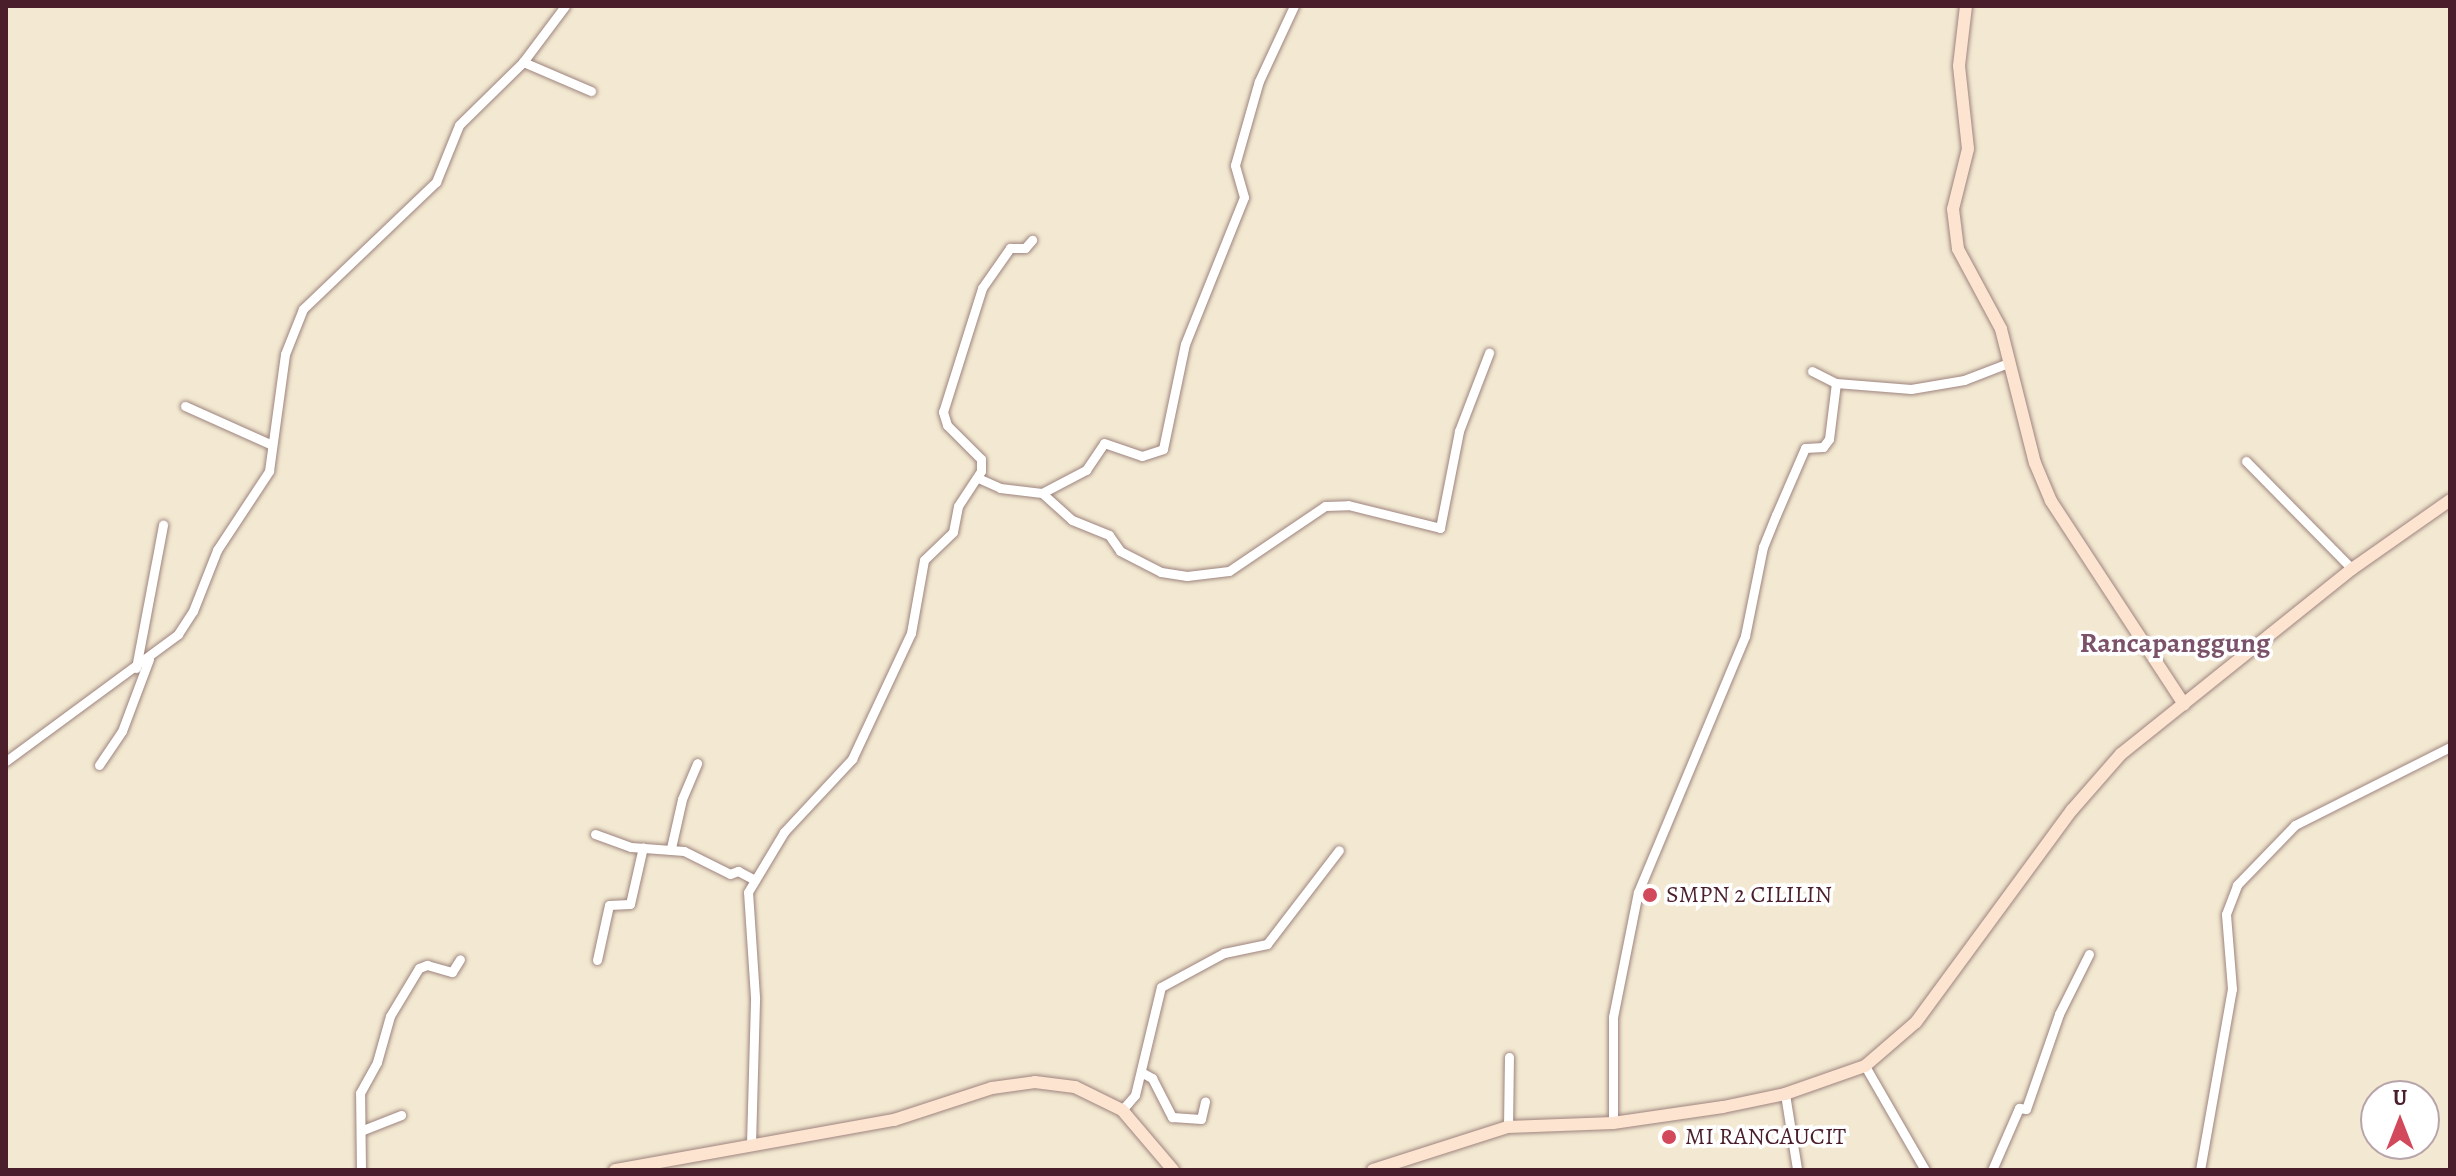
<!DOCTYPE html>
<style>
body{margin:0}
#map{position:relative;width:2456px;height:1176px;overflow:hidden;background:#f3e9d2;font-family:Alegreya,serif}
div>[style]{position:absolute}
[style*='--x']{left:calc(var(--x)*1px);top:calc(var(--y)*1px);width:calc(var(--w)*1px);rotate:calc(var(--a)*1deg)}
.roads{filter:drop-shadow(0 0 2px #9e847e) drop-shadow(0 0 2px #9e847e)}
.street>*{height:9px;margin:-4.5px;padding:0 4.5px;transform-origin:4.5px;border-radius:4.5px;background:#fff}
.secondary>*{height:12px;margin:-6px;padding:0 6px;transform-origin:6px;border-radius:6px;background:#fde4d0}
.dots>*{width:22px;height:22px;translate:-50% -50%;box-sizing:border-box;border:4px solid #fff;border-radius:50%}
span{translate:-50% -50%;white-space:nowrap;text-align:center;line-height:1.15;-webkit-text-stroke:7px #fff;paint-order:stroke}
.poi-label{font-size:24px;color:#4a1f2b}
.left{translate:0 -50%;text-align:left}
.quarter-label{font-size:28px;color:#7b526a;font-weight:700}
.frame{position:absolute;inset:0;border:8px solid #4a1f2b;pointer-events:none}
.north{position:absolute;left:2360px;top:1080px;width:80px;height:80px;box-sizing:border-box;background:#fff;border:2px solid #b7a5aa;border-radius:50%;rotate:0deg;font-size:22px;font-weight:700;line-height:32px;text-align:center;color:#4a1f2b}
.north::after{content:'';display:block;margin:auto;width:28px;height:36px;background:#d1495b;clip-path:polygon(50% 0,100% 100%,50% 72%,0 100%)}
</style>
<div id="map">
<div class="roads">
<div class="street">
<div style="--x:523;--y:62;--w:74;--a:23.1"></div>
<div style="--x:1812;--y:371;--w:27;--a:27"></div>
<div style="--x:185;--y:406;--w:95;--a:24.1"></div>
<div style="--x:2246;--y:461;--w:151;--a:45.5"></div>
<div style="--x:978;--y:478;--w:24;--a:24"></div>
<div style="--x:1000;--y:488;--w:42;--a:6.8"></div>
<div style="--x:1042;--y:493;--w:50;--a:-27.6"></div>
<div style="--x:1086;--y:470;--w:32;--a:-56"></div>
<div style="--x:1104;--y:443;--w:40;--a:18.9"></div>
<div style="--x:1142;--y:456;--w:22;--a:-18"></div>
<div style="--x:1163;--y:449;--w:107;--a:-78.2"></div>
<div style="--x:1185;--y:344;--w:158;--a:-68.1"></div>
<div style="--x:1244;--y:197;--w:33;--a:-106"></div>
<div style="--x:1235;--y:165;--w:87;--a:-74.1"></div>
<div style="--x:1259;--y:81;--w:83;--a:-65"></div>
<div style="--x:1042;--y:493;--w:40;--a:42"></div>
<div style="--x:1072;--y:520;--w:40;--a:22"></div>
<div style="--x:1109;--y:535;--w:19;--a:55"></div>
<div style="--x:1120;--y:551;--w:46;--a:27.1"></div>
<div style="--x:1161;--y:572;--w:26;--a:9"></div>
<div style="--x:1187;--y:576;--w:42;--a:-6.8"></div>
<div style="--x:1229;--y:571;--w:116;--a:-34.1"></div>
<div style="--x:1325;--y:506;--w:23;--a:-2"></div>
<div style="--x:1348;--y:505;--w:95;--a:14"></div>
<div style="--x:1440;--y:528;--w:99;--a:-78.9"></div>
<div style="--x:1459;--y:431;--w:84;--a:-69"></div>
<div style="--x:136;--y:668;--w:146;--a:-79.3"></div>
<div style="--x:6;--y:761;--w:214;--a:-36.4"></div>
<div style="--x:178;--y:634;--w:27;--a:-57"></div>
<div style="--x:193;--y:611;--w:66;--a:-68.5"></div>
<div style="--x:217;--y:550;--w:95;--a:-56.6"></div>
<div style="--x:269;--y:471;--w:118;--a:-82.2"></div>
<div style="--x:285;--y:354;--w:48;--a:-68.2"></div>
<div style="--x:303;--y:309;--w:184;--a:-43.7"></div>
<div style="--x:436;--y:182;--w:61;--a:-68"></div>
<div style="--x:459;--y:125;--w:90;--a:-44.5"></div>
<div style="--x:523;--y:62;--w:70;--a:-53.1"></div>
<div style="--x:99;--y:765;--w:41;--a:-55.9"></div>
<div style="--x:122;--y:731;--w:77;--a:-69.4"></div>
<div style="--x:595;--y:834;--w:38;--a:20"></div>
<div style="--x:631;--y:847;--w:53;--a:4.3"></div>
<div style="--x:684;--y:851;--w:51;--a:26.6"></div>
<div style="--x:730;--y:874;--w:9;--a:-21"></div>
<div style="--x:738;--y:871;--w:17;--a:28"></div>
<div style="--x:671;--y:848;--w:50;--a:-77.3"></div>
<div style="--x:682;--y:799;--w:39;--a:-67"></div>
<div style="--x:597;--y:960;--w:56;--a:-77.7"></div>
<div style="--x:609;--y:905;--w:21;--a:-3"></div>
<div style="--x:630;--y:904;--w:58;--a:-77.2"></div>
<div style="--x:1865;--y:1066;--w:120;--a:60"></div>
<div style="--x:1141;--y:1072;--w:13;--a:29"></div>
<div style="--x:1152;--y:1078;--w:44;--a:62.9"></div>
<div style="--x:1172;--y:1117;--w:29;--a:4"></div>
<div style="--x:1201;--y:1119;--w:18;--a:-77"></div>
<div style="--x:1785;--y:1094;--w:76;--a:80.9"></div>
<div style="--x:1122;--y:1110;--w:20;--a:-49"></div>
<div style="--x:1135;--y:1095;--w:111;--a:-76.5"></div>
<div style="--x:1161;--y:987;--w:72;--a:-28.4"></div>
<div style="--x:1224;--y:953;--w:44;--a:-11.8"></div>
<div style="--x:1267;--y:944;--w:118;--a:-52.5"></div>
<div style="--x:1613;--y:1123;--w:106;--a:-90"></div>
<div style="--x:1613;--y:1017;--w:127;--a:-78.7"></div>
<div style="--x:1638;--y:892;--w:277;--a:-67.3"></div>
<div style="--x:1745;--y:636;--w:91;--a:-78.6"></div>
<div style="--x:1763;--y:547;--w:35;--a:-68"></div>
<div style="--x:1776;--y:515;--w:73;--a:-66.6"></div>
<div style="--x:1805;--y:448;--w:18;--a:-3"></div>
<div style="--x:1823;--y:447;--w:10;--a:-53"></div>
<div style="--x:1829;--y:439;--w:56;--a:-82.9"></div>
<div style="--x:1836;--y:383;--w:75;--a:4.6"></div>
<div style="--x:1911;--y:389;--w:54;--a:-9.6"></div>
<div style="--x:1964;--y:380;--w:47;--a:-21.1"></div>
<div style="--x:1508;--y:1127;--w:70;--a:-89.2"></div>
<div style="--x:363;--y:1130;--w:41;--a:-21.5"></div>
<div style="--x:751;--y:1144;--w:147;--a:-88.4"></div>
<div style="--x:755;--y:997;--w:105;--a:-93.8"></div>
<div style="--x:748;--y:892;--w:70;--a:-59"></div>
<div style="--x:784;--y:832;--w:100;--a:-47"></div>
<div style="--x:852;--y:759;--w:139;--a:-64.9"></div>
<div style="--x:911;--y:633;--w:74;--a:-79.9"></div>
<div style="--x:924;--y:560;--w:40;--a:-44"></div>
<div style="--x:953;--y:532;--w:26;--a:-79"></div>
<div style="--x:958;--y:506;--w:42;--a:-56.7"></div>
<div style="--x:981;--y:471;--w:12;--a:-90"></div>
<div style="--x:981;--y:459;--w:48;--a:-135"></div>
<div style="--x:947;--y:425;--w:14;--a:-107"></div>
<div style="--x:943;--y:412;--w:130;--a:-72.5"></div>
<div style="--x:982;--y:288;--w:49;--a:-55"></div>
<div style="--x:1010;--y:248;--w:15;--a:0"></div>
<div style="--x:1025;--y:248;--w:11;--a:-49"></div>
<div style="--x:361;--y:1170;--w:77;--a:-90.7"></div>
<div style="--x:360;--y:1093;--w:35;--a:-61"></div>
<div style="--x:377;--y:1062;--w:48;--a:-74.2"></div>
<div style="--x:390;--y:1016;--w:56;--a:-58.9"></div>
<div style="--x:419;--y:968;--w:9;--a:-21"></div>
<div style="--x:427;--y:965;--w:26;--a:16"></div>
<div style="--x:452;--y:972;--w:15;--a:-58"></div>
<div style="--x:1992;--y:1170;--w:68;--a:-66.5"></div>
<div style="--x:2019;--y:1108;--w:7;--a:8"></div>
<div style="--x:2026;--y:1109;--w:101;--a:-70.8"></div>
<div style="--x:2059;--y:1014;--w:67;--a:-63.4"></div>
<div style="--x:2200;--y:1170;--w:184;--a:-80"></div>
<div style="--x:2232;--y:989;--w:75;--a:-94.6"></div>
<div style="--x:2226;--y:914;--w:31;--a:-69"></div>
<div style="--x:2237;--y:885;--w:83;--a:-46"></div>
<div style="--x:2295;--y:825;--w:174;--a:-26.7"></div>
</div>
<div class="secondary">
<div style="--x:1966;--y:6;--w:60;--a:96.7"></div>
<div style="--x:1959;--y:66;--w:83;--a:83.8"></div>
<div style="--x:1968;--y:149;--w:62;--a:104"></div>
<div style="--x:1953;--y:209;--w:40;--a:82.9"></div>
<div style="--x:1958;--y:249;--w:91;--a:61.7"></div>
<div style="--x:2001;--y:329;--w:138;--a:75.8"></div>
<div style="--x:2035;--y:463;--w:41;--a:67.2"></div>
<div style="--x:2051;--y:501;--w:243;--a:56.8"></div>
<div style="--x:615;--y:1170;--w:283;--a:-10.2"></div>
<div style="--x:894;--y:1120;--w:103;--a:-18.1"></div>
<div style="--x:992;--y:1088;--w:43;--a:-7.9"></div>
<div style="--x:1035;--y:1082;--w:40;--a:7.1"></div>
<div style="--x:1075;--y:1087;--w:52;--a:26.1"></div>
<div style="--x:1122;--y:1110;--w:79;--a:49.6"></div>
<div style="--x:1373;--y:1170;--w:142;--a:-17.7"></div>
<div style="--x:1508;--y:1127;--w:105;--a:-2.2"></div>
<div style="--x:1613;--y:1123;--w:111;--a:-8.3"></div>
<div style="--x:1723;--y:1107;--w:63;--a:-11.8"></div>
<div style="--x:1785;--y:1094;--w:85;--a:-19.3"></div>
<div style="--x:1865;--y:1066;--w:67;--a:-40.8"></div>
<div style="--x:1916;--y:1022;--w:263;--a:-53.7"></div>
<div style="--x:2072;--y:810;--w:74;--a:-48.8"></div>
<div style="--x:2121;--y:754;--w:296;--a:-38.7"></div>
<div style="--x:2352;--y:569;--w:120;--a:-35.1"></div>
</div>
</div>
<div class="dots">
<div style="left:1650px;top:895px;background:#d1495b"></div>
<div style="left:1669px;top:1137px;background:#d1495b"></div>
</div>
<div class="poi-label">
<span class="left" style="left:1666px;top:895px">SMPN 2 CILILIN</span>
<span class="left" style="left:1685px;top:1137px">MI RANCAUCIT</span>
</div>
<div class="quarter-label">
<span style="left:2175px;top:643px">Rancapanggung</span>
</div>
<div class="frame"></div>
<div class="north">U</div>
</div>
